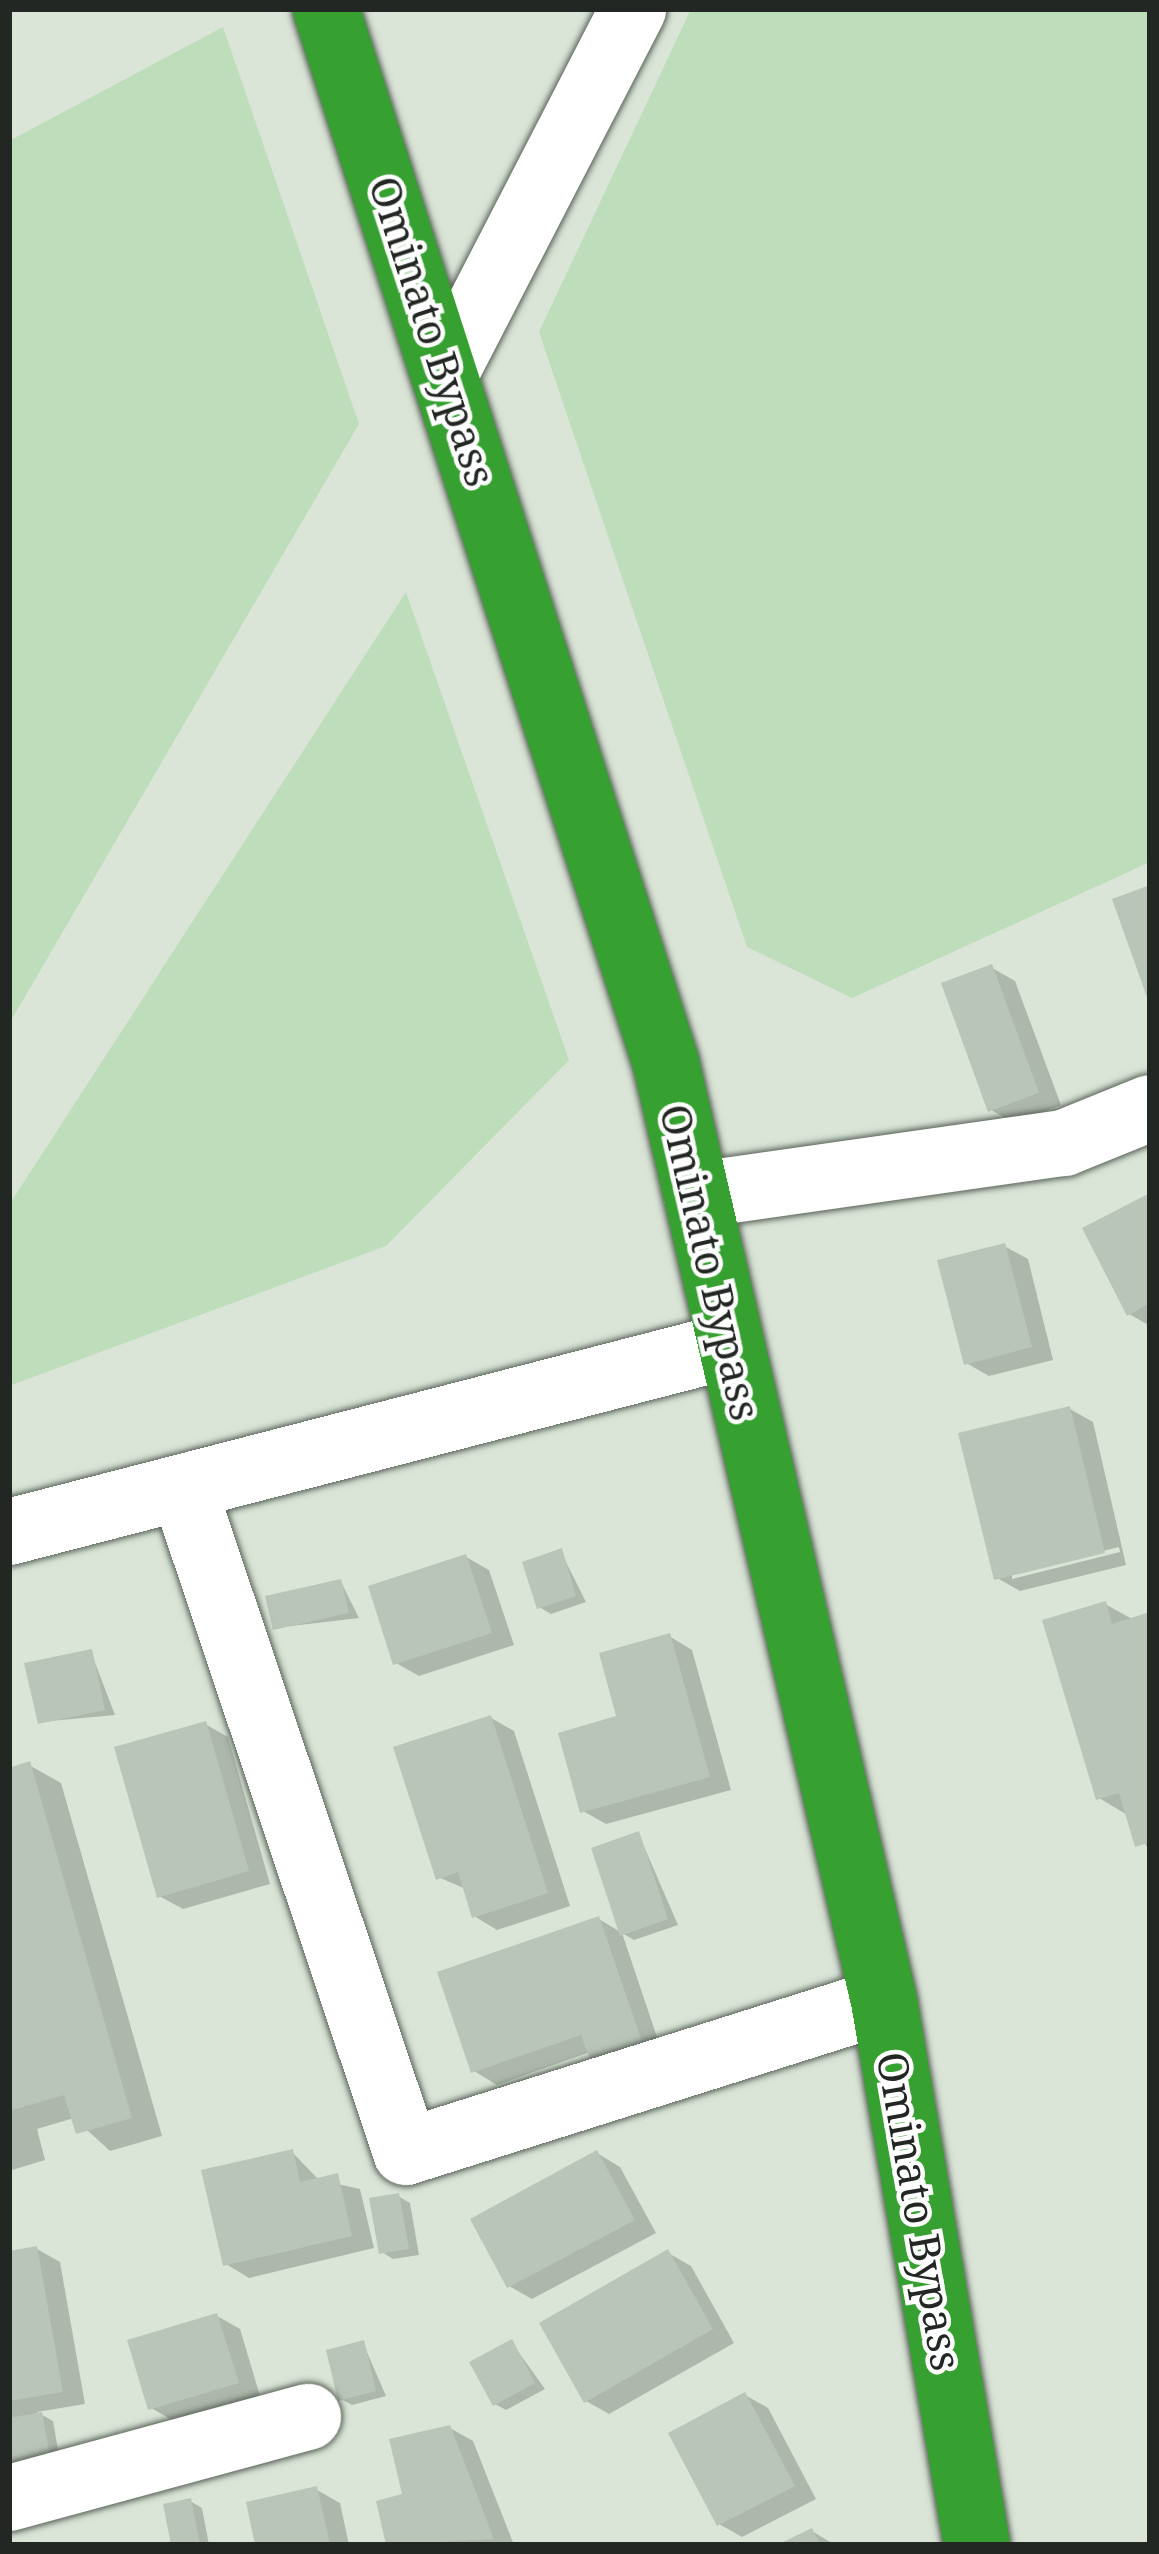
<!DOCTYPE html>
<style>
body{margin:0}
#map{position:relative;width:1159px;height:2554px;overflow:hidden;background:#dae5d8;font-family:"Noto Serif",serif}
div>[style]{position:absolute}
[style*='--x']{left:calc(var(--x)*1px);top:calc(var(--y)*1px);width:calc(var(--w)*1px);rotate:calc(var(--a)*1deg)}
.green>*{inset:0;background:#beddba}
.shadow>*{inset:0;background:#0003}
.building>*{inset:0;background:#bac5b9}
.roads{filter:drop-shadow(0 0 3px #596358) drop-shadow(0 0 3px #596358)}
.minor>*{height:66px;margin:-33px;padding:0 33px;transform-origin:33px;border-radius:33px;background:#fff}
.highway>*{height:66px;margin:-33px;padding:0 33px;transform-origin:33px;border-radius:33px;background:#36a130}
span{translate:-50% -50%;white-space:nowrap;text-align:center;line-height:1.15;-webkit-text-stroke:9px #fff;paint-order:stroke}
.street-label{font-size:42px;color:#232723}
.frame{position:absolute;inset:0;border:12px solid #232723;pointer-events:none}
</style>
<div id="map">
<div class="green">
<div style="clip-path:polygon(691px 9px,1150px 9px,1150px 862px,852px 998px,747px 947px,539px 332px)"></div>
<div style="clip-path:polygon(223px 27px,359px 424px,9px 1024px,9px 141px)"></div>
<div style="clip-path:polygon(406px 592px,569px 1060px,386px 1246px,9px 1386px,9px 1205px)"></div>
</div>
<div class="shadow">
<div style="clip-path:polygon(992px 968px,1015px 981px,1061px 1105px,1014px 1123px,991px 1110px)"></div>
<div style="clip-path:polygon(1150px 1196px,1150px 1326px,1129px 1314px)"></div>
<div style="clip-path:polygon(1004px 1246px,1028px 1259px,1053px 1360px,989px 1376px,966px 1363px)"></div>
<div style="clip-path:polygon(evenodd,1070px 1409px,1093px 1422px,1126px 1565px,1020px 1591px,997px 1578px,1070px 1409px,1119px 1547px,1120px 1552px,1012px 1579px,1012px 1573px,1119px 1547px)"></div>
<div style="clip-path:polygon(561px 1552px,586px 1602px,551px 1614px,539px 1607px)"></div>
<div style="clip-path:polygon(466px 1557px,489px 1570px,514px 1645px,419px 1676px,396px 1663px)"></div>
<div style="clip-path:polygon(341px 1582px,359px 1618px,275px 1628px)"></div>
<div style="clip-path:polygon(1105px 1604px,1134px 1620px,1150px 1615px,1150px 1852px,1129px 1816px,1099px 1798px)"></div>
<div style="clip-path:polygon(669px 1636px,692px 1650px,731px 1790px,606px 1824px,583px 1811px,619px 1718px)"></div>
<div style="clip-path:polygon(91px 1652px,115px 1715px,40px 1722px)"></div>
<div style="clip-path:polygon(491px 1718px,514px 1731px,570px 1906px,497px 1930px,474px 1916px,466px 1889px,438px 1877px)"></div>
<div style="clip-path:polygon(205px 1724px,228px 1737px,270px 1884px,183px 1909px,159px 1896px)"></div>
<div style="clip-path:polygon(29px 1765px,61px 1783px,162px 2136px,110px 2151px,74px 2118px,37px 2129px,45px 2160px,9px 2171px,9px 1771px)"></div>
<div style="clip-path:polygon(639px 1835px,678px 1925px,634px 1940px,622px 1933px,664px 2058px,590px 2052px,497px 2085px,474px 2071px,599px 1919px,622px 1933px)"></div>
<div style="clip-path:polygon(292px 2152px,319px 2180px,360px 2189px,374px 2248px,249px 2278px,226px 2264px)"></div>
<div style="clip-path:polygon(597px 2153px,620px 2167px,656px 2233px,532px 2299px,509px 2286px)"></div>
<div style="clip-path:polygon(398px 2196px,410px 2203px,419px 2255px,393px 2259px,382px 2252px)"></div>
<div style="clip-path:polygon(37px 2249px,60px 2262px,85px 2404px,37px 2412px,53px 2421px,60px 2461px,9px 2470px,9px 2254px)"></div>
<div style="clip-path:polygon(668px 2253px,691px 2266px,734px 2343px,609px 2414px,586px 2401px)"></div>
<div style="clip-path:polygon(217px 2316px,240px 2329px,260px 2396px,174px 2421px,151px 2408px)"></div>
<div style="clip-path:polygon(363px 2343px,386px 2396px,352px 2405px,341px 2399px)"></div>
<div style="clip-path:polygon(512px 2343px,545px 2389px,506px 2410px,495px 2404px)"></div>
<div style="clip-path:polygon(745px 2395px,768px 2408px,816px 2499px,742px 2537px,719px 2524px)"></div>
<div style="clip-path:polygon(450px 2428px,473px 2441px,514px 2545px,389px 2545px,380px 2503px,405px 2496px)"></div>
<div style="clip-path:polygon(317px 2490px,340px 2503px,349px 2545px,258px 2545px)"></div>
<div style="clip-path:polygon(190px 2501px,202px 2508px,209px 2545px,174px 2545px)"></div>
<div style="clip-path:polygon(812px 2531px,835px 2545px,784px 2545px)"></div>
</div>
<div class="building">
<div style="clip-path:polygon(1150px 885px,1150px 1002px,1149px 1003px,1112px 899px)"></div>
<div style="clip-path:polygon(992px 964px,1039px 1093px,988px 1112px,941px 983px)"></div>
<div style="clip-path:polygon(1150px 1193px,1150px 1303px,1127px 1316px,1082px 1228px)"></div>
<div style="clip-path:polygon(1005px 1243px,1032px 1347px,964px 1365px,937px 1260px)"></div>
<div style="clip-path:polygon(1070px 1406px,1105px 1553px,994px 1580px,958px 1433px)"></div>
<div style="clip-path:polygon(562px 1548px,576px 1596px,537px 1609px,522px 1562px)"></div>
<div style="clip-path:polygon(466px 1554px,492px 1633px,393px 1665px,368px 1586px)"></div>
<div style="clip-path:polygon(341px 1579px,349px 1613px,273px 1630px,265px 1596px)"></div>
<div style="clip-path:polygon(1106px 1601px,1112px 1624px,1150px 1612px,1150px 1842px,1135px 1847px,1119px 1793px,1096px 1800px,1042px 1620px)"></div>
<div style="clip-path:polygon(670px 1633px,710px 1777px,580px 1813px,558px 1733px,616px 1716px,599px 1653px)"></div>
<div style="clip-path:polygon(92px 1649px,105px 1710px,38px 1724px,24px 1663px)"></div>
<div style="clip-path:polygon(491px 1715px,548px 1893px,472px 1918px,458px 1872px,436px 1880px,393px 1747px)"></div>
<div style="clip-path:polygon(206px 1721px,249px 1871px,157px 1898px,114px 1747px)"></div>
<div style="clip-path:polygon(30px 1761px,132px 2118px,76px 2134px,64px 2095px,9px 2111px,9px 1768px)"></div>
<div style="clip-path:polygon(639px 1831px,668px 1919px,620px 1936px,591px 1848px)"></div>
<div style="clip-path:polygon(599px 1916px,643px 2045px,591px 2062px,581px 2035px,471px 2073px,437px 1972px)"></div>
<div style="clip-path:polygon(293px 2149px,300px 2182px,338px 2173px,352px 2236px,223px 2266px,201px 2170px)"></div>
<div style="clip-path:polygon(597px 2150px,635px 2220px,507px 2288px,470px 2219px)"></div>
<div style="clip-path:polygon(399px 2193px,409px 2249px,379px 2254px,369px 2198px)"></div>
<div style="clip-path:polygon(37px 2246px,63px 2392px,9px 2401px,9px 2251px)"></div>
<div style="clip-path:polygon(668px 2249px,713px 2329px,584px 2403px,539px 2323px)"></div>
<div style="clip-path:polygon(217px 2313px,239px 2383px,148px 2410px,127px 2340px)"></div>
<div style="clip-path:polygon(512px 2339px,535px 2383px,493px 2406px,469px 2362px)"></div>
<div style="clip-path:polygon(364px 2340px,376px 2391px,338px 2401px,326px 2350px)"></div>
<div style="clip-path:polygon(745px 2392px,795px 2486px,717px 2526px,668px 2433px)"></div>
<div style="clip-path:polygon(42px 2412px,50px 2456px,9px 2464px,9px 2418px)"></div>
<div style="clip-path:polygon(450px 2425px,494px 2539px,386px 2545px,376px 2501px,402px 2494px,389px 2439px)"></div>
<div style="clip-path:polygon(317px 2486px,330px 2545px,255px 2545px,246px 2502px)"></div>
<div style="clip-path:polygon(191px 2498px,200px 2545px,171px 2545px,163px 2504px)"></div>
<div style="clip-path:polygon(812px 2528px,820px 2545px,777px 2545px)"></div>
</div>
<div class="roads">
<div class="minor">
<div style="--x:447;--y:370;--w:406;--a:-62.7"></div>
<div style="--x:697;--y:1195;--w:371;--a:-8.1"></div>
<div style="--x:1064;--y:1143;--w:93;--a:-22.1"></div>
<div style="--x:184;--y:1490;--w:698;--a:71.46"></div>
<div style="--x:406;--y:2152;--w:501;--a:-17.53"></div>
<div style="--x:9;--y:1532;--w:743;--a:-14.5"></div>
<div style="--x:9;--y:2498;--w:310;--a:-15.2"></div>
</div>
<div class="highway">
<div style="--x:326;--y:9;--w:1107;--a:72.12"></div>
<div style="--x:666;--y:1063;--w:963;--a:76.92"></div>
<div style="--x:884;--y:2001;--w:552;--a:80.3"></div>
</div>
</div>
<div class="street-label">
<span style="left:433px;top:331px;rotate:72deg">Ominato Bypass</span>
<span style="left:711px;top:1262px;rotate:77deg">Ominato Bypass</span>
<span style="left:920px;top:2211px;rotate:80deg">Ominato Bypass</span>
</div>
<div class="frame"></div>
</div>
